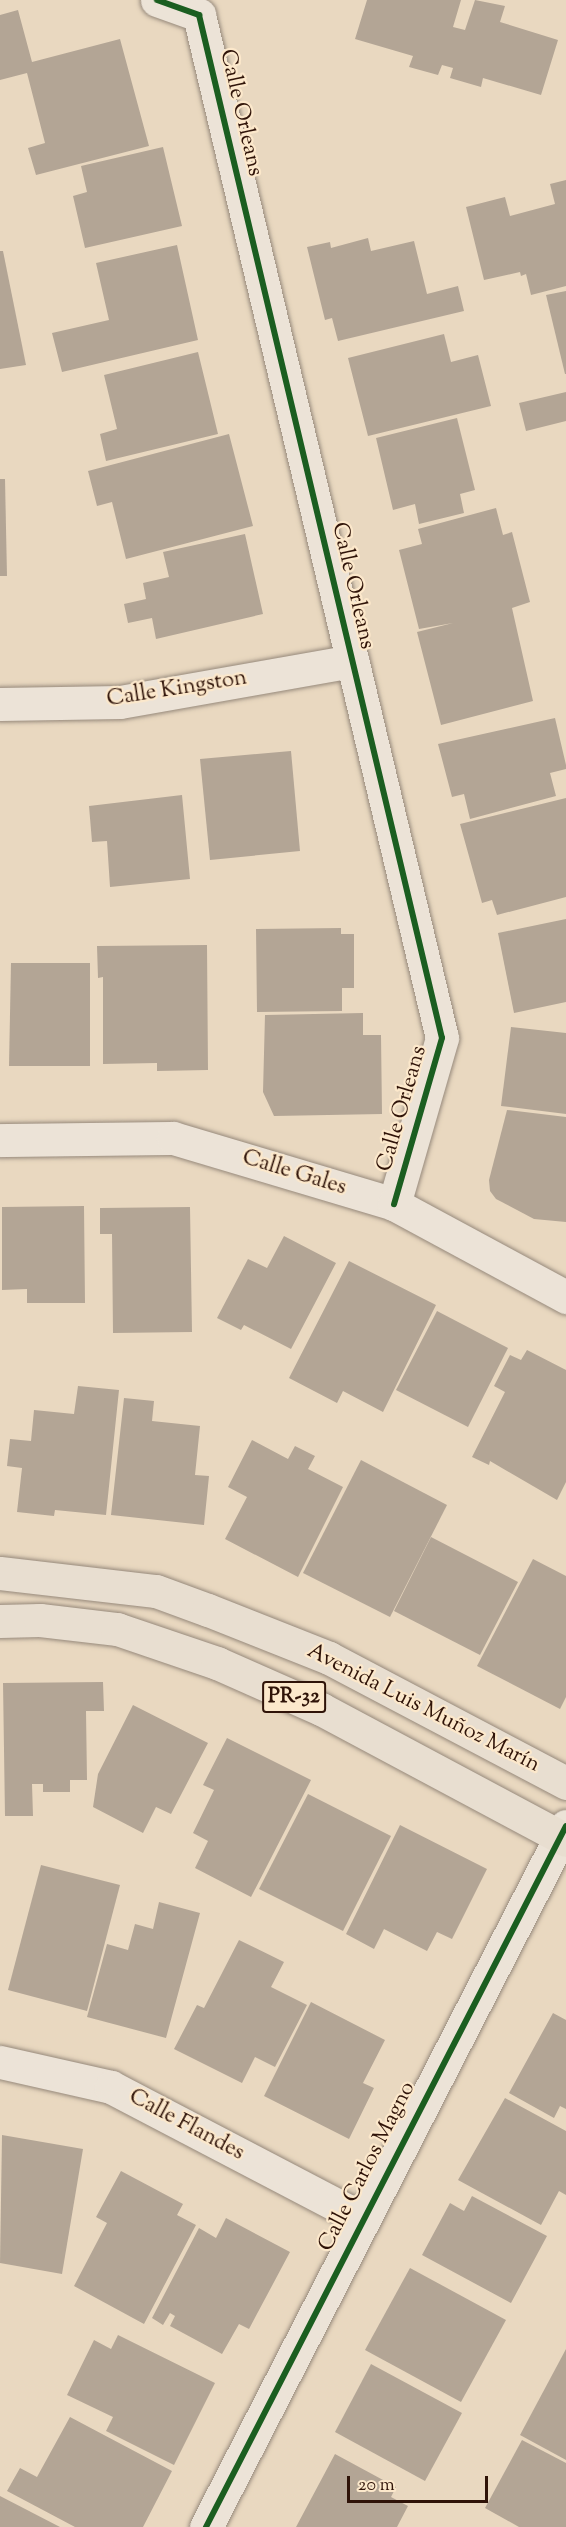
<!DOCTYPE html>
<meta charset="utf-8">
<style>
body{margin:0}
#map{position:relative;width:566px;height:2527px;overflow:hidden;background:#e9d8c0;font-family:"Sorts Mill Goudy",serif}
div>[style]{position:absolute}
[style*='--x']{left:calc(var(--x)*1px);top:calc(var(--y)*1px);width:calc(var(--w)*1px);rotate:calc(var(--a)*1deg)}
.building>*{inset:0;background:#b3a595}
.roads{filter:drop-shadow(0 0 2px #96897b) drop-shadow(0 0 2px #96897b)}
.street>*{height:33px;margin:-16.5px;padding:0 16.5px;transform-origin:16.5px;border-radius:16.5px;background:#ece3d7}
.primary>*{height:33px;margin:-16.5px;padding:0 16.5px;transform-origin:16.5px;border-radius:16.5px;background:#e8ded0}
.cycleway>*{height:6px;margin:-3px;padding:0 3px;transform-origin:3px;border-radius:3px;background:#1b5e20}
span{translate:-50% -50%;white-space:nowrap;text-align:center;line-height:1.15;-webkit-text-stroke:4.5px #fce8cb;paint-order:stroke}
.shield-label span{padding:2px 4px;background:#fce8cb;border:2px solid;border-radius:4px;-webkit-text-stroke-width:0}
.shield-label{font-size:21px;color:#2f1308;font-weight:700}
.street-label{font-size:22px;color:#2f1308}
.scale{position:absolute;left:347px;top:2476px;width:141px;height:27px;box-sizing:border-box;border:3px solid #2f1308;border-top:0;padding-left:8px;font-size:18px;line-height:21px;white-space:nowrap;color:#2f1308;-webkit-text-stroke:4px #fce8cb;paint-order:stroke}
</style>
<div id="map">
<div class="building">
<div style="clip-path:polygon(367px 0,461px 0,453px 27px,465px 30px,475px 0,505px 6px,500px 22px,558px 40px,541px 95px,483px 78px,481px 87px,450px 78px,453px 68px,442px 65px,438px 75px,409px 67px,413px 56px,355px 39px)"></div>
<div style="clip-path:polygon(18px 10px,32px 62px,120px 39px,149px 146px,36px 175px,28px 148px,45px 143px,27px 73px,0 80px,0 15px)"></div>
<div style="clip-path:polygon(163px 147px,182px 226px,85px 248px,73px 196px,87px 192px,81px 166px)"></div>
<div style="clip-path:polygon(566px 180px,566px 286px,531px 295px,526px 274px,521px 276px,520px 272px,484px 280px,466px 207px,505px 197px,510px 216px,555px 204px,550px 184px)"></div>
<div style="clip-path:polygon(368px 238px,371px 251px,414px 241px,427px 294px,458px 286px,464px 311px,338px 341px,332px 318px,325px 320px,307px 247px,330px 242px,331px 248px)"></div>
<div style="clip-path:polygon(177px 245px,198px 340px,62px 372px,52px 333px,109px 320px,96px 263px)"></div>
<div style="clip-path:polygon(0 251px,3px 251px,26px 365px,0 369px)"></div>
<div style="clip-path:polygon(566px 291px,566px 374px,565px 374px,546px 295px)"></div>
<div style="clip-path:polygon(444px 334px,451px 362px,478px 355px,491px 406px,368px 436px,348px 358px)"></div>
<div style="clip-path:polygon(198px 352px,218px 434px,106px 461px,100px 434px,117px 429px,104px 375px)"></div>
<div style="clip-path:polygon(566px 392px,566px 421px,526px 431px,519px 403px)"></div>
<div style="clip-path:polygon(457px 418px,475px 490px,460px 494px,464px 513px,419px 524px,415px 504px,393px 510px,376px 438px)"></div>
<div style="clip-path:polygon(229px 434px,253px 526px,126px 559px,112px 502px,97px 506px,88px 471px)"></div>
<div style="clip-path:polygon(0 479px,5px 479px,7px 576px,0 576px)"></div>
<div style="clip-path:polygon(496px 508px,503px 535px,512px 532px,530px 602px,512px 608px,533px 701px,441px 725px,417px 632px,453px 623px,419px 629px,399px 550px,422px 544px,418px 529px)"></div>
<div style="clip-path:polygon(245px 534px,263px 614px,156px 639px,152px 618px,128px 623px,124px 604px,146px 599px,143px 583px,169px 577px,163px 552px)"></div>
<div style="clip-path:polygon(555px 718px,566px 765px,566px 769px,550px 773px,556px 796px,470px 819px,464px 794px,452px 797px,438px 744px)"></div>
<div style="clip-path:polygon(291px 751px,300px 851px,210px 860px,200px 759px)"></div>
<div style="clip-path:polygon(182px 795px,190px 879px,110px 887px,107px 841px,92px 842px,89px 806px)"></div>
<div style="clip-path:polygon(566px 798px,566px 897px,497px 915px,492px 900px,482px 903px,460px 824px)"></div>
<div style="clip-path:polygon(566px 919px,566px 1002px,514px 1013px,498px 933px)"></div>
<div style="clip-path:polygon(341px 928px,341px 934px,354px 934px,354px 988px,342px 988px,342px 1011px,257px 1012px,256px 929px)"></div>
<div style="clip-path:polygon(207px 945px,208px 1070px,157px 1071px,157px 1063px,103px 1064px,103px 977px,98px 978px,97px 946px)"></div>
<div style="clip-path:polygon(11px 963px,90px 963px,90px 1066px,9px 1066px)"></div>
<div style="clip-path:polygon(363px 1013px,363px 1035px,381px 1035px,382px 1114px,274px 1116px,263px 1092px,265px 1015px)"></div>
<div style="clip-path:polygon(511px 1027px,566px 1033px,566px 1114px,501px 1106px)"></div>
<div style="clip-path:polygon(507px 1110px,566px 1117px,566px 1222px,534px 1219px,496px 1199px,490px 1191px,489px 1180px)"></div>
<div style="clip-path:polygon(84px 1206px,85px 1303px,27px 1303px,27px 1289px,2px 1290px,2px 1207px)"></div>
<div style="clip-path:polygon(190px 1207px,192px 1332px,113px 1333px,112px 1234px,100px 1234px,100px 1208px)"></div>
<div style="clip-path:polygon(284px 1236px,336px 1263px,291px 1349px,244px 1325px,241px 1330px,217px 1318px,248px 1259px,267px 1268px)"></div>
<div style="clip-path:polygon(349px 1261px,436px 1305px,383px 1412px,343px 1391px,337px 1403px,289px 1378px)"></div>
<div style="clip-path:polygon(437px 1311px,508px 1348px,468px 1427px,396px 1390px)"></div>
<div style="clip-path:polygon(527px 1350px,566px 1370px,566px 1482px,557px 1500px,490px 1461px,489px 1465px,472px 1457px,505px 1392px,494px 1386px,510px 1355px,521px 1360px)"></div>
<div style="clip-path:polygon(78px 1386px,119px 1390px,106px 1515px,55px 1510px,54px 1516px,17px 1512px,22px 1468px,7px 1466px,10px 1439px,31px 1441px,34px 1410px,74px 1414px)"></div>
<div style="clip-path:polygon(124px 1398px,154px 1401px,152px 1421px,200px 1426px,195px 1475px,209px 1476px,204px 1525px,111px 1515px)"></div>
<div style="clip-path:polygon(252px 1440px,288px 1459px,295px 1446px,315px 1456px,308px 1469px,343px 1487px,298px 1577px,225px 1539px,247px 1497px,228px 1487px)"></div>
<div style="clip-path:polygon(361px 1460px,447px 1505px,390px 1617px,303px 1573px)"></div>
<div style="clip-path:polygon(431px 1537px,518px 1582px,480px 1655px,394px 1611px)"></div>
<div style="clip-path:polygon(533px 1559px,566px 1576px,566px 1697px,560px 1709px,477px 1666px)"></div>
<div style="clip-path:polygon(103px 1682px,104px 1711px,86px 1711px,87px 1780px,70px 1780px,70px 1792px,43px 1792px,43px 1784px,32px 1784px,33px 1816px,5px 1816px,3px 1683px)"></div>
<div style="clip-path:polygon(133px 1705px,208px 1743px,171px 1814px,156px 1807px,143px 1833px,93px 1807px,98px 1774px)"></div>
<div style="clip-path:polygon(227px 1738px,311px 1780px,251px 1897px,195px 1868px,208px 1841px,193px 1833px,214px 1790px,203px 1785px)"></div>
<div style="clip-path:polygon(308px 1794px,391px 1836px,343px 1931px,259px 1889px)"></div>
<div style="clip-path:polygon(400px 1825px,487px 1869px,452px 1939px,437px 1932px,427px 1951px,384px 1929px,374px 1949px,346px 1934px)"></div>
<div style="clip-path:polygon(41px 1865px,120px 1885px,87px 2011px,8px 1990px)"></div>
<div style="clip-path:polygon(159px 1902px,200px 1913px,166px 2038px,87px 2017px,107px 1944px,128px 1950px,135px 1924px,153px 1929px)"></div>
<div style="clip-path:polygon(239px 1940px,284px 1962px,271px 1987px,307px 2005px,275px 2067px,255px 2057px,242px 2083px,174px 2049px,197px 2005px,204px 2008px)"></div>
<div style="clip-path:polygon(311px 2002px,385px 2040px,363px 2083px,374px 2088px,349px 2139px,264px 2096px)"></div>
<div style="clip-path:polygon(553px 2013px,566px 2020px,566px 2109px,560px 2106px,554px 2118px,509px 2093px)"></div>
<div style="clip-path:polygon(505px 2098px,566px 2131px,566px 2195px,559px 2191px,541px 2225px,458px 2180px)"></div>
<div style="clip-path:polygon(2px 2135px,83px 2149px,62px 2274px,0 2263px)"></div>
<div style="clip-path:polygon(121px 2171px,183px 2204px,177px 2215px,196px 2225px,144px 2324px,74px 2286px,107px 2223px,96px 2217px)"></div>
<div style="clip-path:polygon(472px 2196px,547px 2236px,511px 2303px,422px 2255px,450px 2203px,464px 2211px)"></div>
<div style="clip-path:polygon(226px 2218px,290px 2252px,249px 2329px,239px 2324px,222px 2354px,170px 2326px,175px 2316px,170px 2313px,163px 2325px,152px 2318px,199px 2228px,216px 2238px)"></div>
<div style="clip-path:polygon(410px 2268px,506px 2320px,461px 2402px,365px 2350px)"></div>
<div style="clip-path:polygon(118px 2335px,215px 2383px,174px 2465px,106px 2431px,113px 2417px,67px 2395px,94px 2340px,111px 2349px)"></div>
<div style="clip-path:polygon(566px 2349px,566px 2460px,520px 2435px)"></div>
<div style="clip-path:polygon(371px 2364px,462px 2413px,425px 2481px,335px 2432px)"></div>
<div style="clip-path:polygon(70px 2417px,172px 2471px,143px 2527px,75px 2527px,7px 2491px,20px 2468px,37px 2477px)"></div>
<div style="clip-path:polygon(522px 2440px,566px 2463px,566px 2527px,519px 2527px,485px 2508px)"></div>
<div style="clip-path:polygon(335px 2454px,396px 2487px,391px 2497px,408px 2506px,397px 2527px,296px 2527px)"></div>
<div style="clip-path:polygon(0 2496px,60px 2527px,0 2527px)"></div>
</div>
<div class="roads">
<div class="street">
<div style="--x:157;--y:0;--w:45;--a:19.7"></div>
<div style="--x:199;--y:15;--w:1051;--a:76.64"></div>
<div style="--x:442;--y:1038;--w:173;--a:106.1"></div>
<div style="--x:0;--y:704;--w:120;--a:-1"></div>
<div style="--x:120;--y:702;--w:236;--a:-10"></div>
<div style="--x:0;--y:1140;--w:173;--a:-0.7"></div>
<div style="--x:173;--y:1138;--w:231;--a:16.6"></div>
<div style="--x:394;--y:1204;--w:196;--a:28.4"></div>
<div style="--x:0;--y:2062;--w:114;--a:12.7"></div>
<div style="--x:111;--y:2087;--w:283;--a:27.6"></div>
<div style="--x:206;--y:2527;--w:788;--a:-62.82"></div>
</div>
<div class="primary">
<div style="--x:0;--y:1573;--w:157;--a:6.6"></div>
<div style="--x:156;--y:1591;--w:55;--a:20.1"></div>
<div style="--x:208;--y:1610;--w:130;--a:21.6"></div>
<div style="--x:329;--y:1658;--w:268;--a:27.8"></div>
<div style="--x:0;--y:1621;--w:40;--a:-1.4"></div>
<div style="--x:40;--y:1620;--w:78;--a:6.7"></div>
<div style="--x:117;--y:1629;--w:106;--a:18.8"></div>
<div style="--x:217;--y:1663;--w:114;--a:23.9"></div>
<div style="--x:321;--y:1709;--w:278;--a:28.1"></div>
</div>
</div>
<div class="cycleway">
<div style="--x:157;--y:0;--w:45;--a:19.7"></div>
<div style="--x:199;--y:15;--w:1051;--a:76.64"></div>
<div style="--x:442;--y:1038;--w:173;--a:106.1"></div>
<div style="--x:206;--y:2527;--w:788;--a:-62.82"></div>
</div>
<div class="shield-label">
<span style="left:294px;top:1697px">PR-32</span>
</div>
<div class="street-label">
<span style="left:240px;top:113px;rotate:77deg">Calle Orleans</span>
<span style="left:352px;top:586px;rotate:77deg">Calle Orleans</span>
<span style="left:177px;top:690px;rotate:-9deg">Calle Kingston</span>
<span style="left:403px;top:1109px;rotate:-74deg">Calle Orleans</span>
<span style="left:294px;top:1174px;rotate:17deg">Calle Gales</span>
<span style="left:423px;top:1709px;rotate:27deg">Avenida Luis Muñoz Marín</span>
<span style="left:186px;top:2126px;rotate:28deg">Calle Flandes</span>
<span style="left:368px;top:2167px;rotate:-63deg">Calle Carlos Magno</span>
</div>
<div class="scale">20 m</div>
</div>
